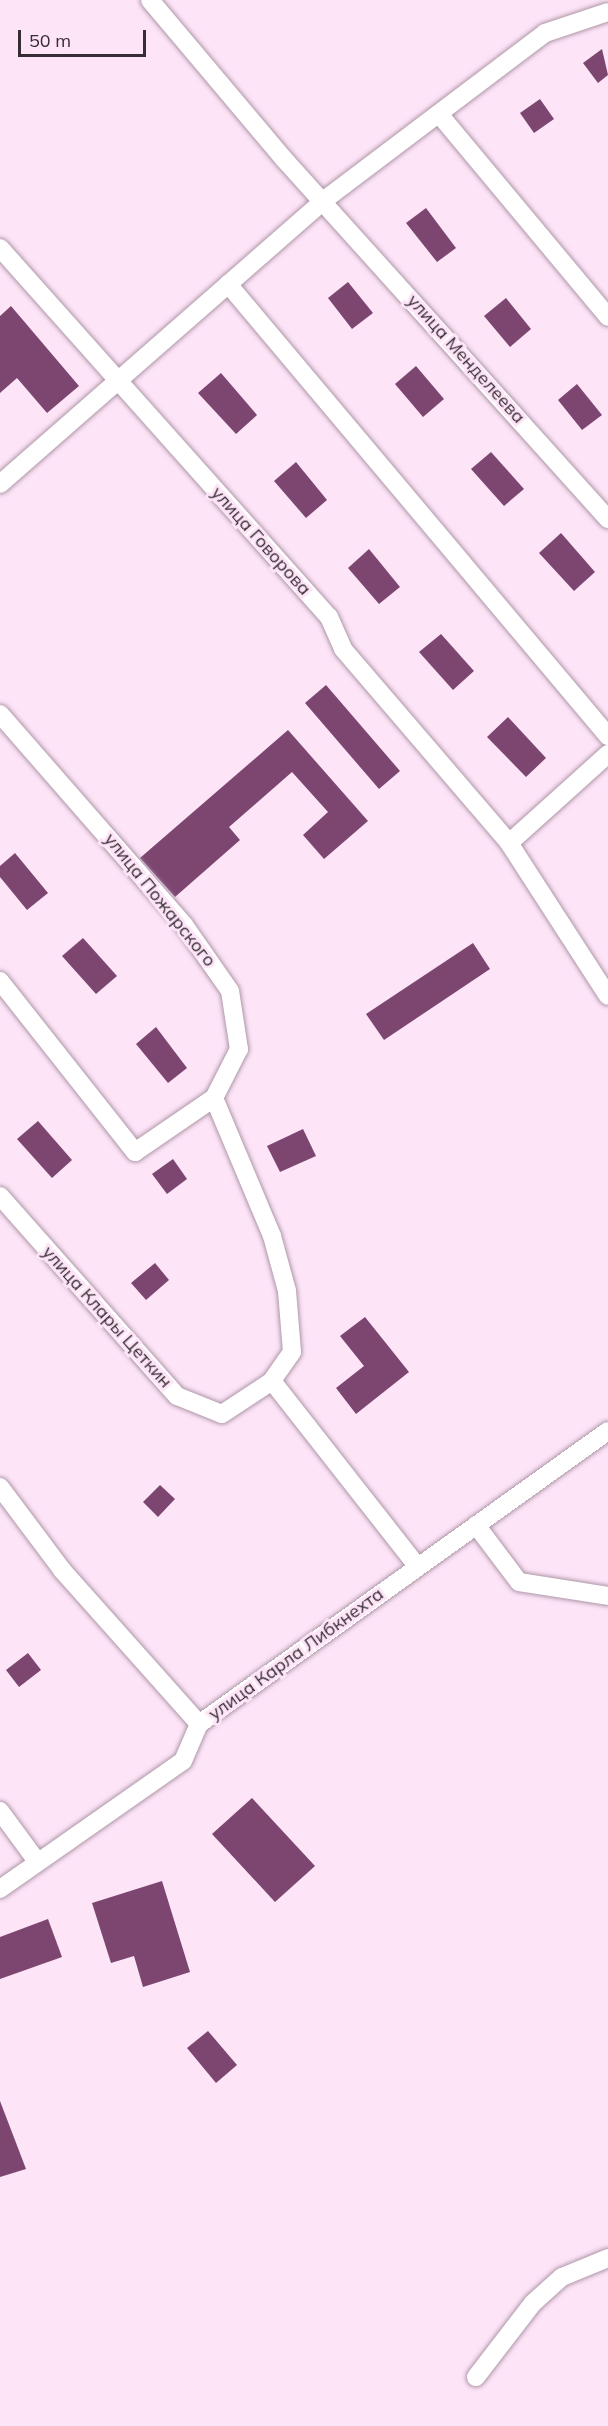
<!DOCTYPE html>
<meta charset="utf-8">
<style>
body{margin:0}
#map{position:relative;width:608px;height:2426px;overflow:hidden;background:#fde4f7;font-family:Mulish,sans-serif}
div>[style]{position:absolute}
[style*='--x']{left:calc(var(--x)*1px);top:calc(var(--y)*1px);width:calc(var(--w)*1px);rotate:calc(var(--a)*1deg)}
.building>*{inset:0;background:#7c4671}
.roads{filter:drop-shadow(0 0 2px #ae97a8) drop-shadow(0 0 2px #ae97a8)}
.minor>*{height:18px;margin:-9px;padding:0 9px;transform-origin:9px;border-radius:9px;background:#fff}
span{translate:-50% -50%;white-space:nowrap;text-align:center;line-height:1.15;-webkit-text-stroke:6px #fde4f7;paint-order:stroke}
.street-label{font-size:18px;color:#362d34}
.scale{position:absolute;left:18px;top:30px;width:128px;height:27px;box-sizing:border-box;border:3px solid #362d34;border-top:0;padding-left:8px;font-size:18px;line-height:21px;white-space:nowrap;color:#362d34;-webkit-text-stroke:4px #fde4f7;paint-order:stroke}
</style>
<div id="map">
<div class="building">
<div style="clip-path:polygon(602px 49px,608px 75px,598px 83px,583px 63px)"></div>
<div style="clip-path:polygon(540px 99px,554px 119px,534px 133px,520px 113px)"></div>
<div style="clip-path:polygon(426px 208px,456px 248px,437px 262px,406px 223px)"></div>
<div style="clip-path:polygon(348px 282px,373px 313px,352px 329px,328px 298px)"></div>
<div style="clip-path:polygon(506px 298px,531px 329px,510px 347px,484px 316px)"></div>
<div style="clip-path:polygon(11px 306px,79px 386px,47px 413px,17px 378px,0 393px,0 316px)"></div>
<div style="clip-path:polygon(416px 366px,444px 399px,423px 417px,395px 384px)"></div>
<div style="clip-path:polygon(221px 373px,257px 415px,236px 434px,198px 393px)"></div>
<div style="clip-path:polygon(577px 384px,602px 415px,582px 430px,558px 400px)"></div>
<div style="clip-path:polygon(491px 452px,524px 489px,504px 506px,471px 469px)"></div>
<div style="clip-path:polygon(296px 462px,327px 500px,306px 518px,274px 481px)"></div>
<div style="clip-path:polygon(561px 533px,595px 572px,574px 591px,539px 553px)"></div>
<div style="clip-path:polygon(369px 549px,400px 587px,379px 604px,348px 568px)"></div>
<div style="clip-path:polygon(441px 634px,474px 671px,453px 690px,419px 652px)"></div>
<div style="clip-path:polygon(326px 685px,400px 771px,379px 789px,305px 703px)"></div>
<div style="clip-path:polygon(508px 717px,546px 758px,526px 777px,487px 737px)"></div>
<div style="clip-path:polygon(288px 730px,368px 821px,324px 859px,303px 835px,328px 812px,292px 772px,229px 827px,240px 840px,175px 897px,140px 858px)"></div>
<div style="clip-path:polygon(15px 853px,48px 893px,27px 910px,0 877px,0 866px)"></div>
<div style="clip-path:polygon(83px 938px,117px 976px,96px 994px,62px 956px)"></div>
<div style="clip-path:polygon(473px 943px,490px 969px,384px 1040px,366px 1014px)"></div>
<div style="clip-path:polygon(156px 1027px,187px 1068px,168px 1083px,136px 1044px)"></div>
<div style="clip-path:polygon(38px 1121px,72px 1160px,52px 1178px,17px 1139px)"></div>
<div style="clip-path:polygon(303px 1129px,316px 1156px,280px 1172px,267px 1146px)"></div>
<div style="clip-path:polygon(173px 1159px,187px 1179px,167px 1194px,152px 1174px)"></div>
<div style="clip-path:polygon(155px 1263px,169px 1280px,146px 1300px,131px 1283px)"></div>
<div style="clip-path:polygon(365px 1317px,409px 1372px,356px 1414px,336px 1388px,364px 1366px,340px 1336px)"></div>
<div style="clip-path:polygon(160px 1485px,175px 1499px,158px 1517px,143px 1502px)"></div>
<div style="clip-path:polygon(28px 1653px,41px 1670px,19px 1687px,6px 1670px)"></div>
<div style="clip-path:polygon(252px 1798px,315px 1866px,275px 1902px,212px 1834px)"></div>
<div style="clip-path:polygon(162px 1881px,190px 1972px,143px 1987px,134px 1956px,111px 1963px,92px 1903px)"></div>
<div style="clip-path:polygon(48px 1919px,62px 1957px,0 1979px,0 1937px)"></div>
<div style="clip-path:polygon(208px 2031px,237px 2065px,216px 2083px,187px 2048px)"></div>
<div style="clip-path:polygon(0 2101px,26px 2169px,0 2177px)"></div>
</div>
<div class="roads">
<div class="minor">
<div style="--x:150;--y:0;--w:207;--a:49.9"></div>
<div style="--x:283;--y:158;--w:486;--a:48"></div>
<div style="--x:439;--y:114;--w:264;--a:50.2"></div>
<div style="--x:0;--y:248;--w:494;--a:48.3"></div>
<div style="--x:329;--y:617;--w:35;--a:66"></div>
<div style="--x:343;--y:649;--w:255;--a:49.4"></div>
<div style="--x:228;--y:284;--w:591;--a:49.95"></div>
<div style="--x:0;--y:484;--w:429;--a:-41.2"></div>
<div style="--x:323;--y:201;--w:278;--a:-37.1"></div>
<div style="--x:545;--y:33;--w:66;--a:-18.4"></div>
<div style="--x:0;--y:714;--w:280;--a:48.9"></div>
<div style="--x:184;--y:925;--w:80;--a:55.1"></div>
<div style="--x:230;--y:991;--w:59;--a:81.2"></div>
<div style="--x:239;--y:1049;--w:55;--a:117"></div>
<div style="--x:214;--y:1098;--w:150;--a:67.2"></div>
<div style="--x:272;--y:1236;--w:57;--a:74.7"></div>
<div style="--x:287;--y:1291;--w:61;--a:85.3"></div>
<div style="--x:292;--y:1352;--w:35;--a:125"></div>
<div style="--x:608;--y:754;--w:133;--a:138"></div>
<div style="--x:509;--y:843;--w:182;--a:57.1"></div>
<div style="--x:0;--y:981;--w:218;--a:51.7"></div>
<div style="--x:135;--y:1152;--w:96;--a:-34.4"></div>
<div style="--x:0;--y:1196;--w:267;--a:48.5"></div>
<div style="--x:177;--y:1396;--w:48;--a:21.8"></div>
<div style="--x:222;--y:1414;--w:60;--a:-33.4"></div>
<div style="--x:272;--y:1381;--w:236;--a:51.9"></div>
<div style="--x:0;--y:1487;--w:104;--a:53.2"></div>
<div style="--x:62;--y:1570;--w:206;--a:48.3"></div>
<div style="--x:476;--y:1525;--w:71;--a:53"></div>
<div style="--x:519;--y:1582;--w:90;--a:8.9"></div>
<div style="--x:0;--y:1811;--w:61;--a:53.7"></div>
<div style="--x:0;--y:1889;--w:223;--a:-35"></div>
<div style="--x:183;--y:1761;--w:40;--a:-66.6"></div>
<div style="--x:199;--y:1724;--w:503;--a:-35.62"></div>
<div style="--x:476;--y:2377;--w:93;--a:-52.4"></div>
<div style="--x:533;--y:2303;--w:39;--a:-42"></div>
<div style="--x:562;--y:2277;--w:50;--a:-22.4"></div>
</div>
</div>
<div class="street-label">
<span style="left:466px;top:359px;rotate:48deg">улица Менделеева</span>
<span style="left:261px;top:541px;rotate:48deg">улица Говорова</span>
<span style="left:160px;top:900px;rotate:51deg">улица Пожарского</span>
<span style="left:107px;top:1317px;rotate:48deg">улица Клары Цеткин</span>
<span style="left:296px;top:1654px;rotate:-36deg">улица Карла Либкнехта</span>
</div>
<div class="scale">50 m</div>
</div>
